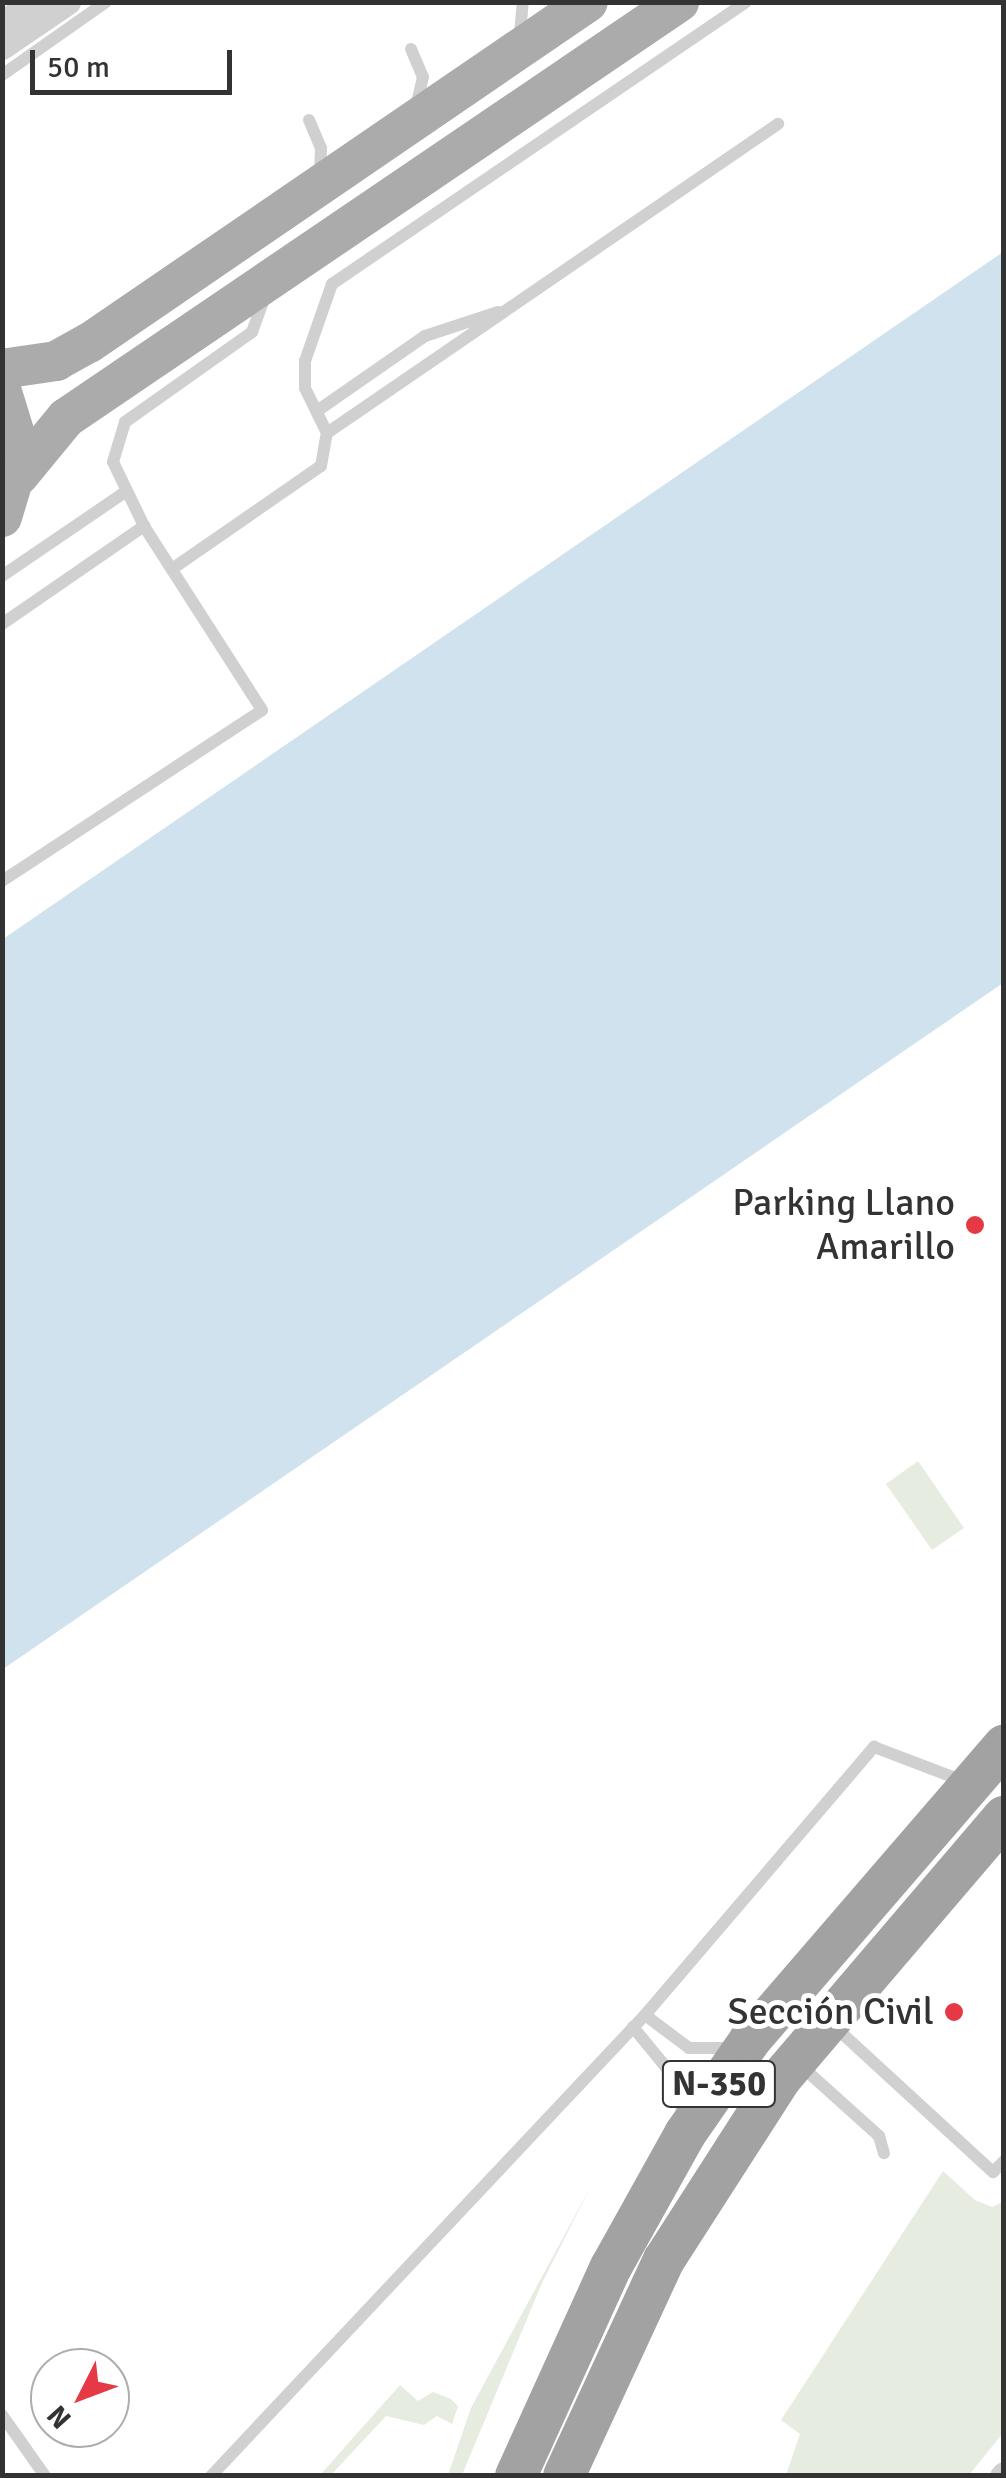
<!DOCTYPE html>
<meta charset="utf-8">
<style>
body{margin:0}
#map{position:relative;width:1006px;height:2478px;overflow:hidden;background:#fff;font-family:Signika,sans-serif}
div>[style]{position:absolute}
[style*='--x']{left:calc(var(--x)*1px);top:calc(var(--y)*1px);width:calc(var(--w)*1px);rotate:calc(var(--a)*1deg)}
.green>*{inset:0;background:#e6ecdf}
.water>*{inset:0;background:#cfe2ee}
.service>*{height:12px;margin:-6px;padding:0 6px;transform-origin:6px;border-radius:6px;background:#d0d0d0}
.minor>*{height:25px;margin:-12.5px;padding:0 12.5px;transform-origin:12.5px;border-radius:12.5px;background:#d0d0d0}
.primary>*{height:40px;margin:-20px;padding:0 20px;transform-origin:20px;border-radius:20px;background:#ababab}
.trunk>*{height:42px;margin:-21px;padding:0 21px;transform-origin:21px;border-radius:21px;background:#a2a2a2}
.dots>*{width:28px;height:28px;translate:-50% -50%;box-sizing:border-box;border:5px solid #fff;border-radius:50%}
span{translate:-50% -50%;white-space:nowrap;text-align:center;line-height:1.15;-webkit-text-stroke:10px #fff;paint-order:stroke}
.shield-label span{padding:2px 8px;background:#fff;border:2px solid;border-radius:8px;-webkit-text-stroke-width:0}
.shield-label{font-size:35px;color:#333;font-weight:700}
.poi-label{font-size:38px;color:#333}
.right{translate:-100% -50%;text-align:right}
.frame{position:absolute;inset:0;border:5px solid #333;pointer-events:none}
.north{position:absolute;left:30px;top:2348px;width:100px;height:100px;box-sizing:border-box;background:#fff;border:2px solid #adadad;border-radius:50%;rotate:228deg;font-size:28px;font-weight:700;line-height:40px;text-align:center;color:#333}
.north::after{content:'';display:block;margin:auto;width:35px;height:45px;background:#e63946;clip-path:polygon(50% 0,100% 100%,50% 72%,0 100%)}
.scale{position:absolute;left:30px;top:50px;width:202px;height:45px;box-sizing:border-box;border:5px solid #333;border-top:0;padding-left:12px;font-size:30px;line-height:35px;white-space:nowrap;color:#333;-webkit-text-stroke:8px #fff;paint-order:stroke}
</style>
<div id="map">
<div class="green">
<div style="clip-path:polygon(918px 1461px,964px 1528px,932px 1550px,886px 1484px)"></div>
<div style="clip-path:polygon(943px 2171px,975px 2200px,992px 2207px,1003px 2202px,1003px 2433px,969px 2475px,786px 2475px,800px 2434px,781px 2420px)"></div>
<div style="clip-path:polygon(591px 2186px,542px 2283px,462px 2475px,448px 2475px,471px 2408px)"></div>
<div style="clip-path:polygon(400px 2385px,418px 2401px,433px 2392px,451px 2399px,458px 2406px,452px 2424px,437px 2416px,424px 2425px,386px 2416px,331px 2475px,320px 2475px)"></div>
</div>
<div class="water">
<div style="clip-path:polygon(1003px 252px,1003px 983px,3px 1669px,3px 939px)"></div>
</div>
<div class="service">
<div style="--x:520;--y:34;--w:32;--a:-85"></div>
<div style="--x:411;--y:49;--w:30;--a:67"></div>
<div style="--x:423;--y:77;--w:31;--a:103"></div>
<div style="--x:2;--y:75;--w:127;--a:-35.1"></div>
<div style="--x:309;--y:120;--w:30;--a:67"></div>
<div style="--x:321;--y:148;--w:27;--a:92"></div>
<div style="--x:317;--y:411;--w:131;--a:-34.8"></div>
<div style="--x:425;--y:336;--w:77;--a:-18.2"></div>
<div style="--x:327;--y:433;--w:547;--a:-34.42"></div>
<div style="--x:172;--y:569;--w:181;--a:-34.7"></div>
<div style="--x:321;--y:466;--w:34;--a:-80"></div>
<div style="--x:327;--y:433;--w:50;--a:-116.1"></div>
<div style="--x:305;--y:388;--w:27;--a:-90"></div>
<div style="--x:305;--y:361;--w:82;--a:-70.7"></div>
<div style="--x:332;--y:284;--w:501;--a:-34.26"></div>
<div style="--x:2;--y:576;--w:149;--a:-34.3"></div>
<div style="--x:2;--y:624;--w:173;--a:-34.6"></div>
<div style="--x:2;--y:881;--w:311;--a:-33.3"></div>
<div style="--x:262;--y:710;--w:219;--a:-122.7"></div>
<div style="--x:144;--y:526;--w:71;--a:-115.8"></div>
<div style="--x:113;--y:462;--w:42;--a:-73.3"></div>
<div style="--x:125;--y:422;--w:156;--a:-35.3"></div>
<div style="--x:252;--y:332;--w:38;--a:-70"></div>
<div style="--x:645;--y:2015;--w:55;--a:36.9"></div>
<div style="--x:689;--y:2048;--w:40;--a:0"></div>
<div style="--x:834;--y:2026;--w:216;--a:42.6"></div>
<div style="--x:993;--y:2172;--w:16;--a:-45"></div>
<div style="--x:633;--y:2027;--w:58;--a:50.6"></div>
<div style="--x:670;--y:2072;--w:43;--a:72.4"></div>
<div style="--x:799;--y:2064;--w:108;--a:42"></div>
<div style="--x:879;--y:2136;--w:18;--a:74"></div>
<div style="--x:2;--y:2415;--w:75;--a:54.8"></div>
<div style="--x:211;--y:2476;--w:633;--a:-46.73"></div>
<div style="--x:645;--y:2015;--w:353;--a:-49.5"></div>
<div style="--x:874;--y:1747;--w:93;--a:20.8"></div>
</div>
<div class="minor">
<div style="--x:2;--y:23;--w:37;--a:-34"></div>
<div style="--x:2;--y:47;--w:80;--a:-34.3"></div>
<div style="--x:1002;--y:2476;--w:3;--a:-45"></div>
</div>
<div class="primary">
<div style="--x:2;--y:369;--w:55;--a:-8.4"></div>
<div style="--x:56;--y:361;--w:38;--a:-29"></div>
<div style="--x:89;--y:343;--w:604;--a:-34.35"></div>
<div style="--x:2;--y:392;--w:65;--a:73"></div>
<div style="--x:21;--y:454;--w:66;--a:106.8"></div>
<div style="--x:19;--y:475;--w:74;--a:-50.5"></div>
<div style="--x:66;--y:418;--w:741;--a:-34.16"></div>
</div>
<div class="trunk">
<div style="--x:516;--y:2476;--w:230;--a:-65.6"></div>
<div style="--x:611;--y:2267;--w:152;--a:-60.9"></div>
<div style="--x:685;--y:2134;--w:114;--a:-55.3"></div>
<div style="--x:750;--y:2040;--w:389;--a:-49.2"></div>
<div style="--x:564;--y:2476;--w:238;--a:-65.2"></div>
<div style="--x:664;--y:2260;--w:215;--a:-57.3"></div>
<div style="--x:780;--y:2079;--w:345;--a:-49.5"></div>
</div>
<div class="dots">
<div style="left:975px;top:1225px;background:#e63946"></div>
<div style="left:954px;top:2012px;background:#e63946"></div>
</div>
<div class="shield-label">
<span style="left:719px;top:2084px">N-350</span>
</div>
<div class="poi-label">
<span class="right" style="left:955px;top:1225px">Parking Llano<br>Amarillo</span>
<span class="right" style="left:934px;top:2012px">Sección Civil</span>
</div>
<div class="frame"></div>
<div class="north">N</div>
<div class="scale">50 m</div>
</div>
